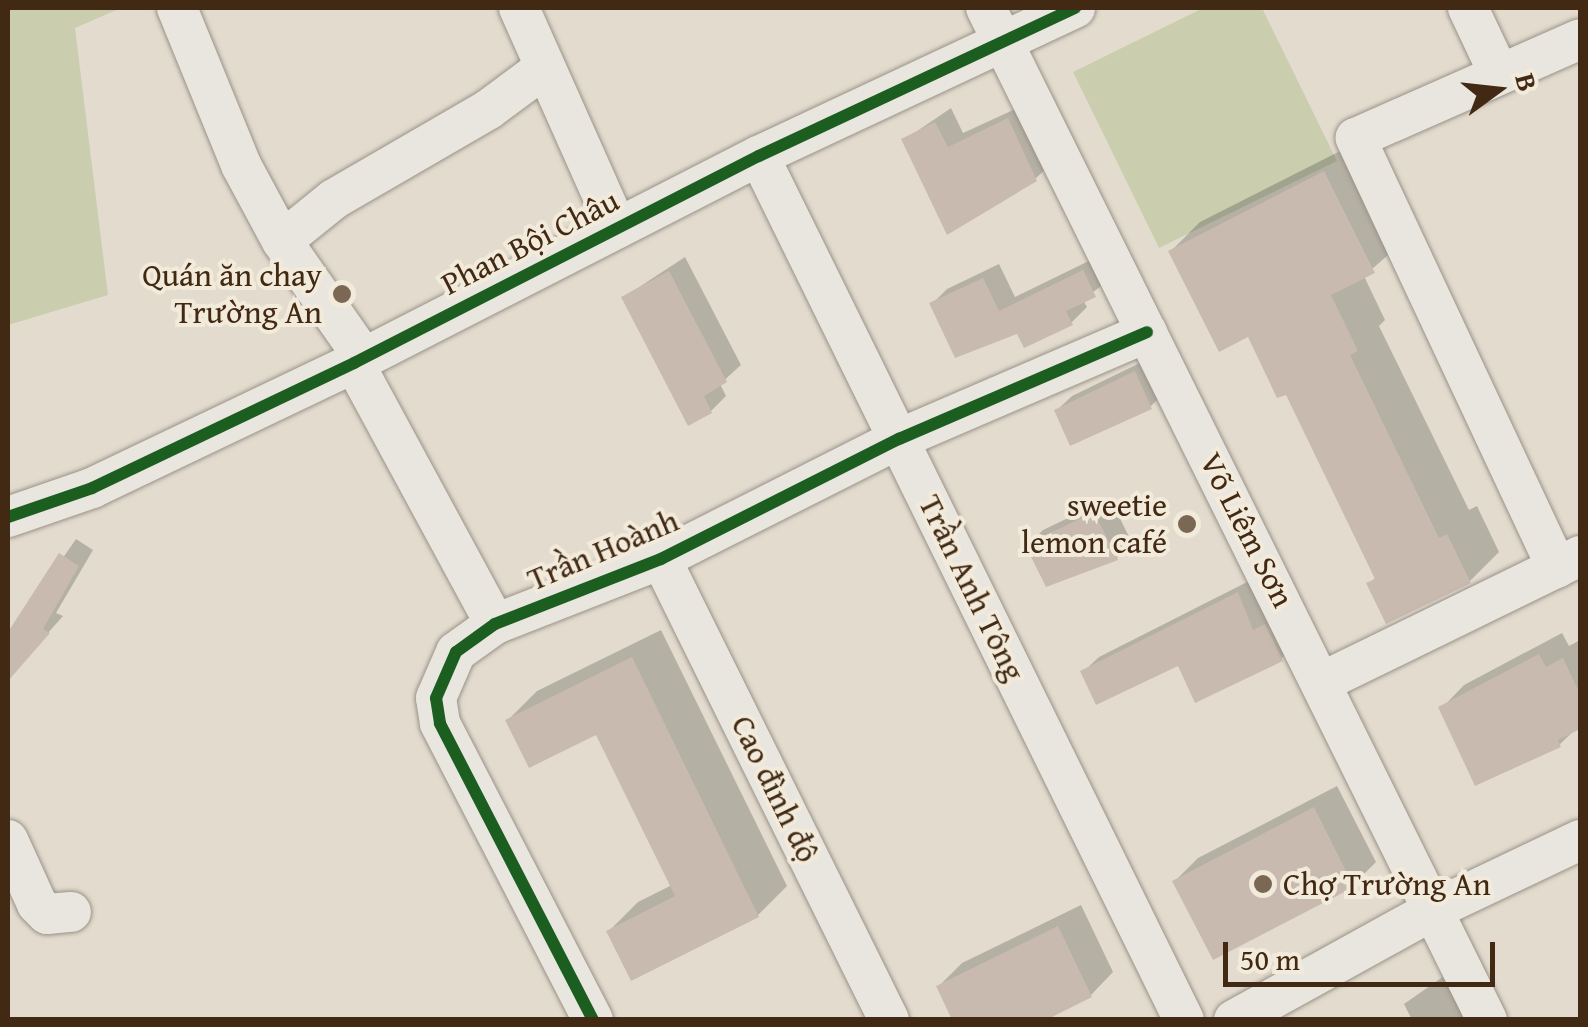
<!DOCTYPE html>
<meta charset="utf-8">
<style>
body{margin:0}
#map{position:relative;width:1588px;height:1027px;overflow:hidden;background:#e3dcce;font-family:"Gentium Book Plus",serif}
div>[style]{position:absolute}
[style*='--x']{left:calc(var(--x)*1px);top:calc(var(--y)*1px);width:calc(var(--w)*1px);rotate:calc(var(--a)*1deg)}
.green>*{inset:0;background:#caceaf}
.shadow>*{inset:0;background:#0003}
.building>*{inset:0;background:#c9baaf}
.roads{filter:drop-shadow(0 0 2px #9a9288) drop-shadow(0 0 2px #9a9288)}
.minor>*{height:40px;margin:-20px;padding:0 20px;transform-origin:20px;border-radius:20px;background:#e9e5df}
.cycleway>*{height:12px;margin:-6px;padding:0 6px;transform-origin:6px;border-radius:6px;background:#1b5e20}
.dots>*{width:28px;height:28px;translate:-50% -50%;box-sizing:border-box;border:5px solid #f2eada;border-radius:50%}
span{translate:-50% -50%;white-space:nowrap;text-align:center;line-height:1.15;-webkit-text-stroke:8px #f2eada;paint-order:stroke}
.street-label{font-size:32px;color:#412914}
.poi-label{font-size:32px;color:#412914}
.right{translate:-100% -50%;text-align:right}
.left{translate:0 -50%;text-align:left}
.frame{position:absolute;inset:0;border:10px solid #412914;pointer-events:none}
.north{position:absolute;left:1448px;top:40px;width:100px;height:100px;-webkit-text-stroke:8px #f2eada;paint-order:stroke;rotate:75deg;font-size:28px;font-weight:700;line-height:40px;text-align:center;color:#412914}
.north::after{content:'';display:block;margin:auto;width:35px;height:45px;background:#412914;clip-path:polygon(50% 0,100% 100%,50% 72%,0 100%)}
.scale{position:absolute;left:1223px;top:942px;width:272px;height:45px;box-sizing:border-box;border:5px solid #412914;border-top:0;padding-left:12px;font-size:30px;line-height:35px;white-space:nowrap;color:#412914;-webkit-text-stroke:8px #f2eada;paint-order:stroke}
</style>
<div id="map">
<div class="green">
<div style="clip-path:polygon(8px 8px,121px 8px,75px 28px,108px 295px,8px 325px)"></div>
<div style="clip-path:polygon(1203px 8px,1262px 8px,1337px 161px,1159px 248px,1073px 72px)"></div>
</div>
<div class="shadow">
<div style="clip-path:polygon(1024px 105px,1051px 164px,1035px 179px,904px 140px,951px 108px,963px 133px)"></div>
<div style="clip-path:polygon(1354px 144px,1403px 242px,1364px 276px,1385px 320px,1379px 326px,1469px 510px,1477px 506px,1499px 552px,1470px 581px,1369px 584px,1376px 577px,1287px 392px,1249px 334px,1171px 251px,1200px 222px)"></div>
<div style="clip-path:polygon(1099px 256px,1110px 279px,1083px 300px,1087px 307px,1071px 323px,1018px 330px,932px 304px,947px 289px,999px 264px,1015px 297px)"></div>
<div style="clip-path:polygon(685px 257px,741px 365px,720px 384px,726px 396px,711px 411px,624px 297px)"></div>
<div style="clip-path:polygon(1150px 358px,1166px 391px,1150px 407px,1056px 411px,1072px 396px)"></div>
<div style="clip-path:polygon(1110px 498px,1132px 543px,1117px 558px,1028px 545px,1043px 530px)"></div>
<div style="clip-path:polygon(76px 539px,93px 550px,56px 613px,63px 616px,8px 678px,8px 637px)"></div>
<div style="clip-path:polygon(1253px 579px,1297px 643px,1281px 659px,1083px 672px,1099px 657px)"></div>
<div style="clip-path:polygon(661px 630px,787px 886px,758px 915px,609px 931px,638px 902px,672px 885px,597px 732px,508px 720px,537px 691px)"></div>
<div style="clip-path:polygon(1562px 633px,1569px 646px,1580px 640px,1580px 725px,1559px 745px,1442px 708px,1464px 685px)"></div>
<div style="clip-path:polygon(1337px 786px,1376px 862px,1353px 885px,1175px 881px,1198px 858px)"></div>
<div style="clip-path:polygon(1081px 905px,1113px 972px,1091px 995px,939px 986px,962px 963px)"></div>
<div style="clip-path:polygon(1447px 974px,1481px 1020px,1412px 1020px,1404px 1004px)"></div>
</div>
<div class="building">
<div style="clip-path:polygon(1008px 118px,1037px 181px,947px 235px,901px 139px,935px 122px,948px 147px)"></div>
<div style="clip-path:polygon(1324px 171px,1375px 273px,1331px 295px,1358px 351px,1350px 355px,1439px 538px,1447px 534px,1471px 583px,1386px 624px,1366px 583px,1375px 579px,1286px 395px,1277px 398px,1248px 337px,1219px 352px,1168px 251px)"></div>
<div style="clip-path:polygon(1083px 270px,1096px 297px,1066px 311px,1073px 325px,1024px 348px,1017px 334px,955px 358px,929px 303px,983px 278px,999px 311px)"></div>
<div style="clip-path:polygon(669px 271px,727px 382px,704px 396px,712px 413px,688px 426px,621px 297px)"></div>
<div style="clip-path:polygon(1135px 371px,1152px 409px,1070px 446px,1054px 410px)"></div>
<div style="clip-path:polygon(1094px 512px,1118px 560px,1046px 587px,1025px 545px)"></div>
<div style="clip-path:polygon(59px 553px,79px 566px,43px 629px,50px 633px,8px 681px,8px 632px)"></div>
<div style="clip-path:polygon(1238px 592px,1253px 630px,1265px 624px,1283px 661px,1195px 703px,1178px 666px,1096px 705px,1080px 671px)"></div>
<div style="clip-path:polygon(1539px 654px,1546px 667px,1563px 658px,1580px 694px,1580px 729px,1558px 740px,1561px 747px,1475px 786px,1438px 707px)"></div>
<div style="clip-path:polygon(632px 657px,759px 917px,631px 981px,606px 931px,675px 896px,596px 735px,529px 768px,505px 720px)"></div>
<div style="clip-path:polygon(1314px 807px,1354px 887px,1213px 960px,1172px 881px)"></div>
<div style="clip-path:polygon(1058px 926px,1092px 997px,1046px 1020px,952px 1020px,936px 986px)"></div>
</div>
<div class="roads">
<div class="minor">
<div style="--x:177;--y:8;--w:170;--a:67.8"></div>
<div style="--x:241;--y:165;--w:86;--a:61.7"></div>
<div style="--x:282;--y:241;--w:143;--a:55"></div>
<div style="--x:519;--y:8;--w:241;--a:66"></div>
<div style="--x:986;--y:8;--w:1129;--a:63.66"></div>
<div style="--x:1468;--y:8;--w:73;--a:64.8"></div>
<div style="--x:759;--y:156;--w:963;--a:63.81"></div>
<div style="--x:282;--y:241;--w:67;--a:-38.9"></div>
<div style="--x:334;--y:199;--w:179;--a:-30.1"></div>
<div style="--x:489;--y:109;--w:67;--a:-36.5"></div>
<div style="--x:354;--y:363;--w:297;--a:61.6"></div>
<div style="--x:8;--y:517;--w:89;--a:-19"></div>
<div style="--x:92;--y:488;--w:290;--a:-25.5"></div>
<div style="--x:354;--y:363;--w:455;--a:-27.1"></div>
<div style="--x:759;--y:156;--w:349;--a:-25.1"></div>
<div style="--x:661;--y:559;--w:514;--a:63.68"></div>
<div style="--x:1557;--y:568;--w:475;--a:-115.1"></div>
<div style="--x:1356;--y:138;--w:245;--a:-23.8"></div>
<div style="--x:1324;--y:681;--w:285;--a:-26"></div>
<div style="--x:8;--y:840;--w:70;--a:65.6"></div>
<div style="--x:37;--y:904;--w:14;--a:45"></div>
<div style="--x:47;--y:914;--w:24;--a:-5"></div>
<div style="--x:593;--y:1020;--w:334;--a:-117.3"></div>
<div style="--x:440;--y:723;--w:25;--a:-99"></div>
<div style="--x:436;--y:698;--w:50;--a:-66.5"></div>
<div style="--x:456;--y:652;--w:48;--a:-35.7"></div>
<div style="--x:495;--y:624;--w:178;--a:-21.4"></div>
<div style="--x:661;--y:559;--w:267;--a:-26.8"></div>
<div style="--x:899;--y:439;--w:270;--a:-23.3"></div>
<div style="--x:1234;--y:1020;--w:230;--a:-28.9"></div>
<div style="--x:1435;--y:909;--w:161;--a:-25.4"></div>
</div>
</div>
<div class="cycleway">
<div style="--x:8;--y:517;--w:89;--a:-19"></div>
<div style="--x:92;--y:488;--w:290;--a:-25.5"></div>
<div style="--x:354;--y:363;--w:455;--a:-27.1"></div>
<div style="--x:759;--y:156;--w:349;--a:-25.1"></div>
<div style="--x:593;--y:1020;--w:334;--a:-117.3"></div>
<div style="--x:440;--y:723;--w:25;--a:-99"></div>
<div style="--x:436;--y:698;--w:50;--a:-66.5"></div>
<div style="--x:456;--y:652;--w:48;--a:-35.7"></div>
<div style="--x:495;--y:624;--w:178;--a:-21.4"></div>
<div style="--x:661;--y:559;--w:267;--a:-26.8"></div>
<div style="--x:899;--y:439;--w:270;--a:-23.3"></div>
</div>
<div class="dots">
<div style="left:342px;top:294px;background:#7a6855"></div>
<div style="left:1187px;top:524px;background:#7a6855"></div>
<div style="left:1263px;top:884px;background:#7a6855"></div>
</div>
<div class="street-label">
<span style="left:530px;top:242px;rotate:-27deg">Phan Bội Châu</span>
<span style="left:1247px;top:530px;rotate:63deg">Võ Liêm Sơn</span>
<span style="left:603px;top:550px;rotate:-23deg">Trần Hoành</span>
<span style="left:972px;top:588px;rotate:64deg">Trần Anh Tông</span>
<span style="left:775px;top:789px;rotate:64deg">Cao đình độ</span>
</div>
<div class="poi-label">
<span class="right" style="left:322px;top:294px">Quán ăn chay<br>Trường An</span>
<span class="right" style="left:1167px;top:524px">sweetie<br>lemon café</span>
<span class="left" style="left:1283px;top:884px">Chợ Trường An</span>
</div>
<div class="frame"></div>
<div class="north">B</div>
<div class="scale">50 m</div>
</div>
